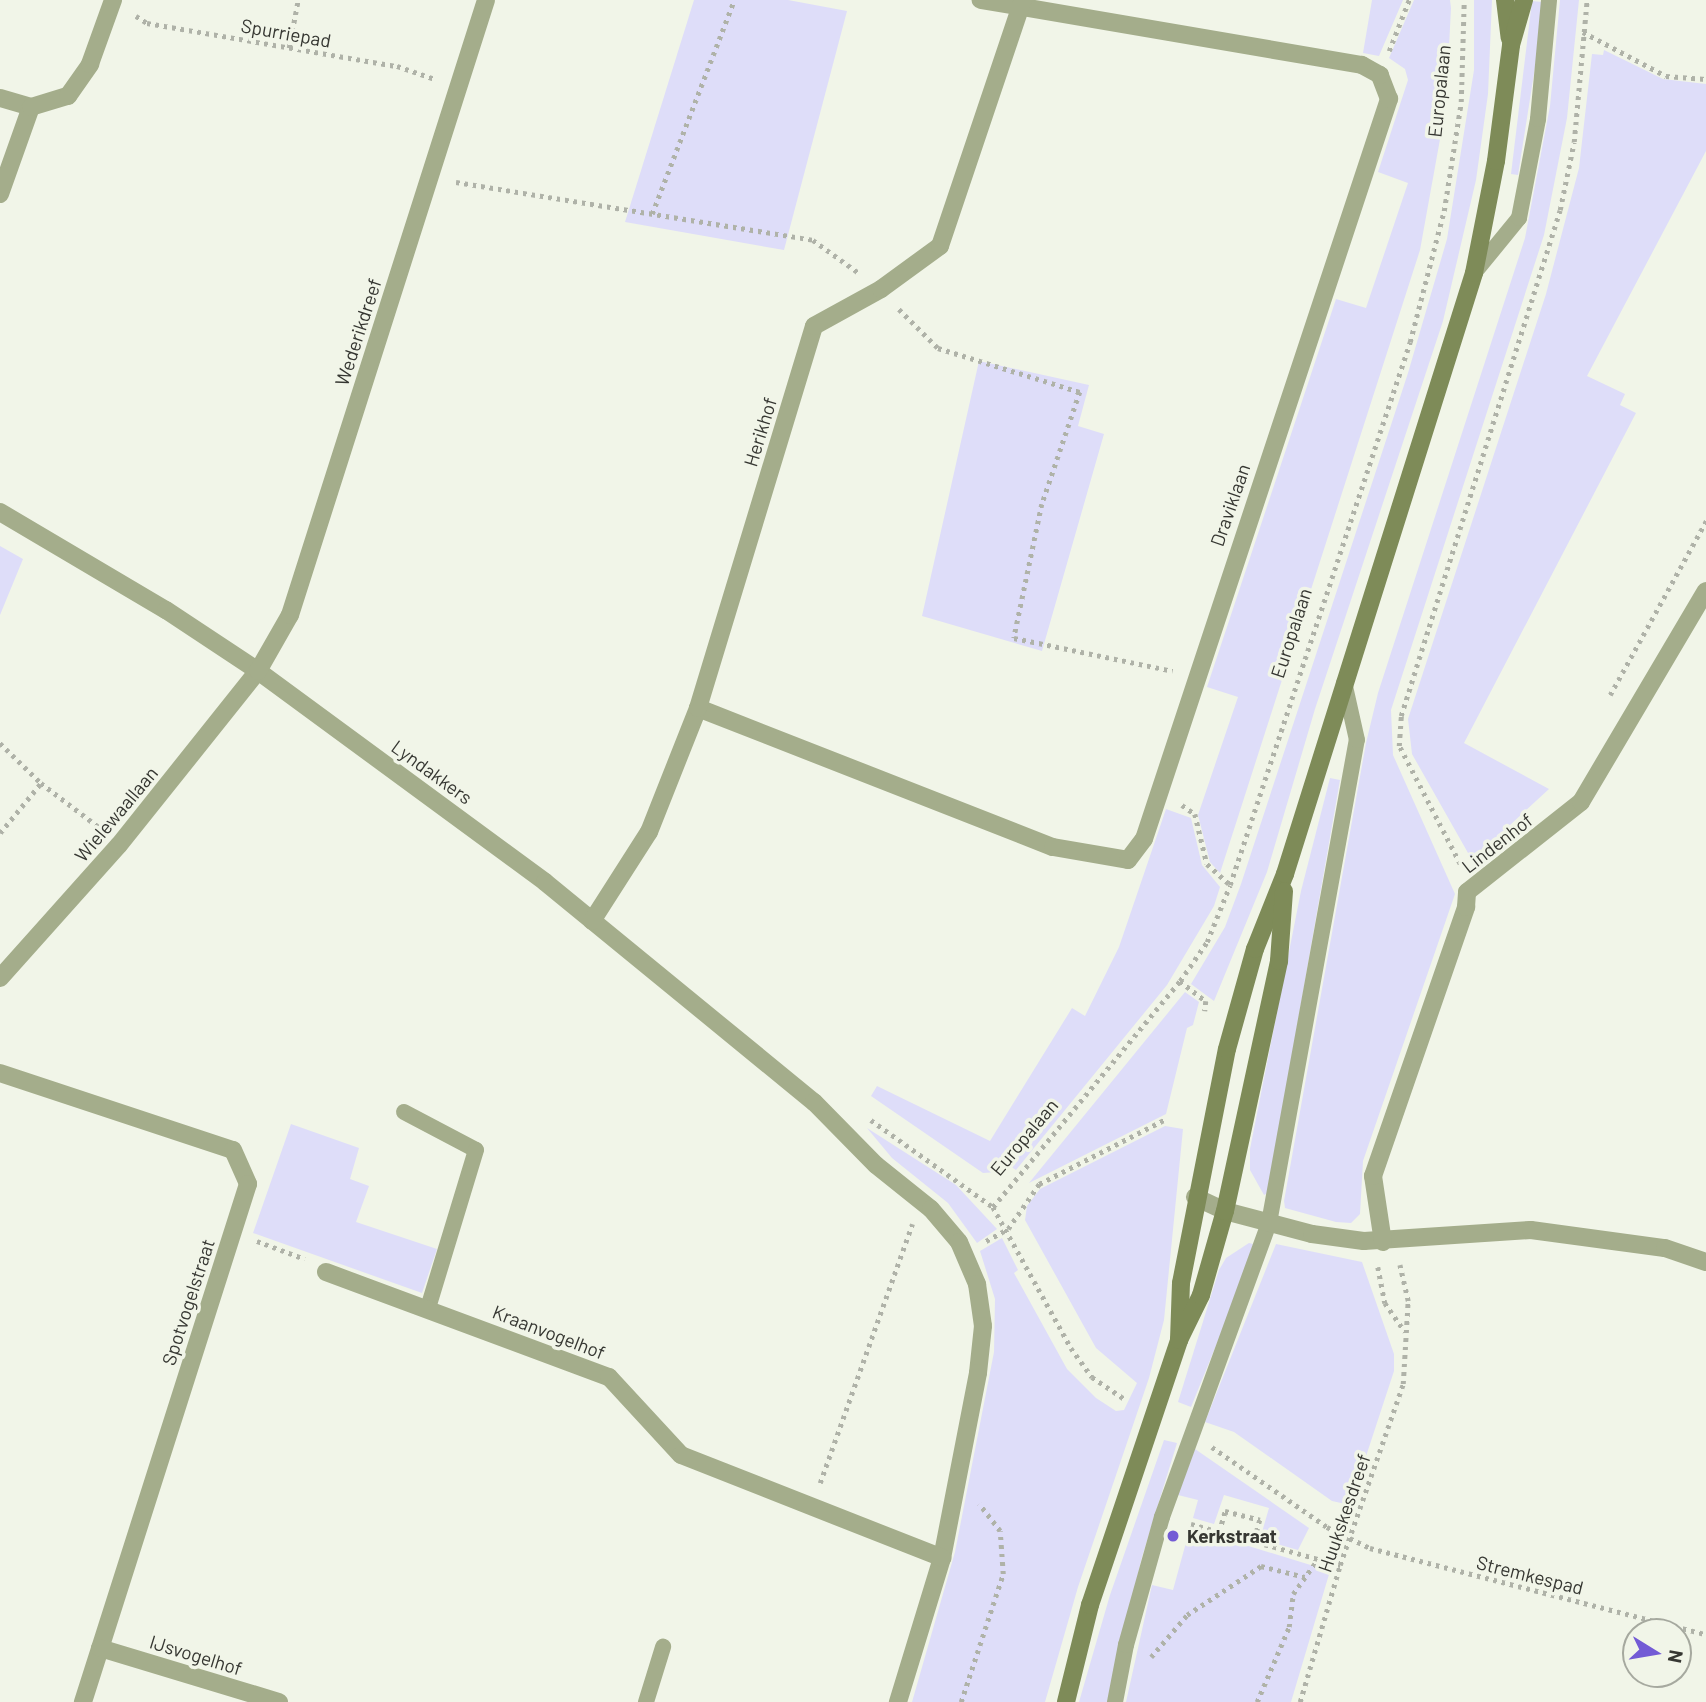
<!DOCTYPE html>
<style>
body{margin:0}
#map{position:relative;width:1706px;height:1702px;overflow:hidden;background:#f1f5e8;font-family:Barlow,sans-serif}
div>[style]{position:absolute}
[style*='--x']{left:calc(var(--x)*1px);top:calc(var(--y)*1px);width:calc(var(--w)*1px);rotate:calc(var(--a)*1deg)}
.green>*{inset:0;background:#deddf9}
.path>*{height:4.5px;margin-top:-2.25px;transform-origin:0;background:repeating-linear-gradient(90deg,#afb2a8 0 3.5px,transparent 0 8.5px)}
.service>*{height:16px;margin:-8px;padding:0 8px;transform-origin:8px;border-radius:8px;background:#a4ad8b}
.minor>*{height:18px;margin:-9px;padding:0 9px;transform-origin:9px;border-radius:9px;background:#a4ad8b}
.secondary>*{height:18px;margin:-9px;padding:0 9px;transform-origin:9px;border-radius:9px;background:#7e8b58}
.dots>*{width:19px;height:19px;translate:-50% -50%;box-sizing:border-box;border:4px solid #f1f5e8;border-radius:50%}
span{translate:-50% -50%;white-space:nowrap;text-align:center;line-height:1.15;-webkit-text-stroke:7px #f1f5e8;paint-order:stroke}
.street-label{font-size:19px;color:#363732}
.poi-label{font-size:19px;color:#363732;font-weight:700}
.left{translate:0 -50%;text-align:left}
.north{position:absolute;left:1622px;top:1618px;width:70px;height:70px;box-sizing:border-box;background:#f1f5e8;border:2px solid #a6a99f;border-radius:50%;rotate:101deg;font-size:19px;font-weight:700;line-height:28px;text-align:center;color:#363732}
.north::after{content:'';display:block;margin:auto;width:24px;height:32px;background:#735bd5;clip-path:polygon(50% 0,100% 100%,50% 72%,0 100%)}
</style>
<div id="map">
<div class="green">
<div style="clip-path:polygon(694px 0,788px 0,847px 11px,784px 250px,625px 222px)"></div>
<div style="clip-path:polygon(1372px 0,1403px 0,1379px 56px,1363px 53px)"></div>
<div style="clip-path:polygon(1414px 0,1450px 0,1451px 8px,1446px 106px,1420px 250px,1220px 873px,1210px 862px,1198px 815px,1238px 697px,1207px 687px,1336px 299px,1366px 308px,1408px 183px,1378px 172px,1408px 80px,1405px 69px,1389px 58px)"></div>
<div style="clip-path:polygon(1474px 0,1492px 0,1488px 94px,1476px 180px,1443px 321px,1315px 709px,1267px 872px,1214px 1001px,1191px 984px,1225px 927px,1241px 884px,1408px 373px,1447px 239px,1474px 70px)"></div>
<div style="clip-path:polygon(1560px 0,1579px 0,1567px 118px,1544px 235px,1391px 710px,1393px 755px,1455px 894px,1363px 1161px,1360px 1214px,1351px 1223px,1336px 1222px,1285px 1208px,1284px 1201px,1366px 743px,1378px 693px,1525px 238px,1550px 106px)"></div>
<div style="clip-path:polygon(1532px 1px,1542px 2px,1538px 48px,1518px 175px,1511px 174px)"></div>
<div style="clip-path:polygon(1604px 50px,1663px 79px,1706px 84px,1706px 151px,1587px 376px,1625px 394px,1620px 405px,1636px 413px,1464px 743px,1549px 789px,1472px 860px,1412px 754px,1408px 719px,1546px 294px,1579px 168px,1592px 54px,1603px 55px)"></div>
<div style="clip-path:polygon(979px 361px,1089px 385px,1078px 426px,1104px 434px,1042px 651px,922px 616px)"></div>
<div style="clip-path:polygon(0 546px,23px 559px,0 615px)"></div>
<div style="clip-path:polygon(1330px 778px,1340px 780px,1268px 1193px,1264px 1195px,1250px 1170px,1250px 1149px,1301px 891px)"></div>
<div style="clip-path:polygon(1166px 809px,1191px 818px,1202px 865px,1220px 887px,1214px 906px,1167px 985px,1016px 1170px,1005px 1163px,998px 1172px,983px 1173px,871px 1096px,877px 1086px,990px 1141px,1072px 1008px,1085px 1016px,1119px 947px)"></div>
<div style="clip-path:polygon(1185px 992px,1199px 1002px,1193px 1025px,1187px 1028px,1166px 1114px,1029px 1183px)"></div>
<div style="clip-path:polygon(291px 1124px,359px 1148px,350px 1179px,369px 1186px,356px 1222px,437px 1249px,422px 1293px,253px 1233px)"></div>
<div style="clip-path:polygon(1165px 1126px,1183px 1129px,1164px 1320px,1149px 1378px,1078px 1587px,1045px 1702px,912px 1702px,955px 1552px,994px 1352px,995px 1299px,980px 1251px,1002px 1238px,1018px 1270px,1014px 1273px,1067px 1369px,1096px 1398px,1116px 1411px,1124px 1410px,1137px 1383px,1096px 1348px,1025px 1220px,1027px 1206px,1040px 1189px)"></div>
<div style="clip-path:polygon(867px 1128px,956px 1185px,997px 1229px,977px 1243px,948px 1203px,892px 1158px)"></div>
<div style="clip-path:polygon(1249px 1243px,1253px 1244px,1241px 1284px,1191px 1407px,1178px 1402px,1219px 1270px,1226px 1258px)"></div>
<div style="clip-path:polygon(1276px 1244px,1362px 1262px,1394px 1354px,1394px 1371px,1350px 1505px,1332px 1501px,1234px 1432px,1205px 1422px)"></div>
<div style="clip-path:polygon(1164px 1440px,1177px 1443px,1142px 1557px,1107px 1702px,1079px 1702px,1110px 1595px)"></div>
<div style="clip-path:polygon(1195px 1449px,1309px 1528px,1298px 1550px,1260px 1539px,1269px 1508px,1224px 1495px,1214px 1524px,1193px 1518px,1198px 1500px,1178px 1495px)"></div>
<div style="clip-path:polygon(1190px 1528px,1330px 1571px,1291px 1702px,1126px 1702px,1152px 1585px,1173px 1590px)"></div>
</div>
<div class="path">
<div style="--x:136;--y:16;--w:13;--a:32"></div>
<div style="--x:147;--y:23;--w:254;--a:9.8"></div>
<div style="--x:397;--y:66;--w:39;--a:19"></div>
<div style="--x:1583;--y:32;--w:94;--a:27.9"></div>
<div style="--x:1666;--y:76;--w:40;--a:4.3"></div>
<div style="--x:289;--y:48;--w:49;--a:-79.4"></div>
<div style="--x:1389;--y:51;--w:55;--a:-68.6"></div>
<div style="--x:456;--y:182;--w:362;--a:9.2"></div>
<div style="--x:813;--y:240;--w:57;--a:35.7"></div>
<div style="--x:652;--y:214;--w:229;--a:-69"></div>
<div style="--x:899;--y:309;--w:55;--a:45"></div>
<div style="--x:938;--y:348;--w:149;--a:17.2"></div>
<div style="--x:1080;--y:392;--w:118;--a:108.7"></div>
<div style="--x:1042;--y:504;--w:137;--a:101.8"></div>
<div style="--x:1014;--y:638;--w:162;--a:11.7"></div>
<div style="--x:1610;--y:695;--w:199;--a:-61.1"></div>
<div style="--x:0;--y:743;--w:57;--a:44.3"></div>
<div style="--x:41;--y:783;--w:74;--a:37.3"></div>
<div style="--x:1182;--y:805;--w:16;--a:35"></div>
<div style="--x:1195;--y:814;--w:51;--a:76.5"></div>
<div style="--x:1207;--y:864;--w:31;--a:42"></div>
<div style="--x:0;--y:833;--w:65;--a:-50.6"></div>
<div style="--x:1460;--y:864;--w:133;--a:-117.3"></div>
<div style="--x:1399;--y:746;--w:30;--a:-86"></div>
<div style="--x:1401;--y:716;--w:530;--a:-72.56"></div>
<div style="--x:1560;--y:210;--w:69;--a:-78.4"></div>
<div style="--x:1574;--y:142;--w:143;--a:-84.8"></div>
<div style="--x:1180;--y:981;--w:33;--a:38"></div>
<div style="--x:1206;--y:1001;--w:10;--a:96"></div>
<div style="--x:871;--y:1120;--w:150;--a:35.5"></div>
<div style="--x:993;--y:1207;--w:161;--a:61"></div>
<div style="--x:1071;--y:1348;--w:36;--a:54"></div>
<div style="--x:1092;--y:1377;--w:41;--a:34.1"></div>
<div style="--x:993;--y:1207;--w:293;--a:-50.4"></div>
<div style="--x:1180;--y:981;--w:47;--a:-55.3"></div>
<div style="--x:1207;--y:942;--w:61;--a:-68"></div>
<div style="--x:1230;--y:885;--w:572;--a:-71.66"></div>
<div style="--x:1410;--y:342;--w:135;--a:-75.5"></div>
<div style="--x:1444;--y:211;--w:110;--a:-81.1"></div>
<div style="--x:1461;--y:102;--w:102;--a:-88.3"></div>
<div style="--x:257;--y:1241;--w:51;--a:20.6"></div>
<div style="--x:986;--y:1241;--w:25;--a:-29"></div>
<div style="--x:1008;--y:1229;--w:55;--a:-55.4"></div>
<div style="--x:1039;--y:1184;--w:143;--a:-27.1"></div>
<div style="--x:1378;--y:1267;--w:37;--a:79"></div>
<div style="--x:1385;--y:1303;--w:35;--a:55"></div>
<div style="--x:1212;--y:1447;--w:140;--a:34.8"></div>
<div style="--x:1327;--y:1527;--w:48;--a:26"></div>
<div style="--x:1370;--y:1548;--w:347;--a:14.4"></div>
<div style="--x:820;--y:1483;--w:275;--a:-70.4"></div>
<div style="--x:1191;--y:1524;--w:155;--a:15.4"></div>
<div style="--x:1219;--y:1532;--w:22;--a:-74"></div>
<div style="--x:1225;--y:1511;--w:36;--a:14"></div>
<div style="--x:1260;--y:1520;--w:22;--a:106"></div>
<div style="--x:1151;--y:1657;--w:55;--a:-49.4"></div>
<div style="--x:1187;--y:1615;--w:89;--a:-33.5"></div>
<div style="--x:1261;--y:1566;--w:45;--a:14"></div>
<div style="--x:961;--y:1702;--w:135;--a:-71.8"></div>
<div style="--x:1003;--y:1574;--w:43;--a:-94"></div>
<div style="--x:1000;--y:1531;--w:34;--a:-128"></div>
<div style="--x:1257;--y:1702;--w:82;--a:-66.9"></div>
<div style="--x:1289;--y:1627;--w:33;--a:-83"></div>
<div style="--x:1293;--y:1594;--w:43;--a:-54.5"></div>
<div style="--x:1300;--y:1702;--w:143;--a:-73.7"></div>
<div style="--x:1340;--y:1565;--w:192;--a:-70.8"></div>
<div style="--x:1403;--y:1384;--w:83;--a:-86.6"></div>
<div style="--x:1408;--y:1301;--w:37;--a:-103"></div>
</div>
<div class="service">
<div style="--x:1474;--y:273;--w:71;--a:-50.7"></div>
<div style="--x:1519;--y:218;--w:101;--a:-79.1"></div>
<div style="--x:1538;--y:119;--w:120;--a:-84.7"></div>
<div style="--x:404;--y:1112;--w:81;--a:27.8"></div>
<div style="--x:476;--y:1150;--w:165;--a:106.9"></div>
<div style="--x:646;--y:1702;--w:58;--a:-72.8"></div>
<div style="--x:1115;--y:1702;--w:58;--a:-79.1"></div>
<div style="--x:1126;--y:1645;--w:133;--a:-74.3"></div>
<div style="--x:1162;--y:1517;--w:313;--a:-70"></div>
<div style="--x:1269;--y:1223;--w:491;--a:-79.7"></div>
<div style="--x:1357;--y:740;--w:59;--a:-102.6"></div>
</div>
<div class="minor">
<div style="--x:0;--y:98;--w:32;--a:16"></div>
<div style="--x:0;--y:194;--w:92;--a:-70.4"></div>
<div style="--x:31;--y:107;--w:39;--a:-17"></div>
<div style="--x:68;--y:96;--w:39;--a:-55"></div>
<div style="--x:90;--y:64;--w:68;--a:-70.2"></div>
<div style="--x:0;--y:512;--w:193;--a:30.6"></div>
<div style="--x:166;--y:610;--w:110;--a:33.5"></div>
<div style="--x:258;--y:671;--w:356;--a:36.3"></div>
<div style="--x:545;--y:882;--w:348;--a:39.3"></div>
<div style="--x:814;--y:1102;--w:88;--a:45.5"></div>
<div style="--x:876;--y:1165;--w:70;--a:38.7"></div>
<div style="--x:931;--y:1209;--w:43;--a:49.7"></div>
<div style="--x:959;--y:1242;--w:46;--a:66.8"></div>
<div style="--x:977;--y:1284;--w:42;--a:81.9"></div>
<div style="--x:983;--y:1326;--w:47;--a:96.1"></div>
<div style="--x:978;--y:1373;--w:188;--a:101"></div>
<div style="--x:942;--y:1558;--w:151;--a:107"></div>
<div style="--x:698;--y:708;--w:381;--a:21.4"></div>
<div style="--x:1053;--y:847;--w:76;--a:9.8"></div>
<div style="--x:1128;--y:860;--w:26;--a:-53"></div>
<div style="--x:1144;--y:839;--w:780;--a:-71.68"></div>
<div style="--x:1389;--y:99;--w:26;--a:-111"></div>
<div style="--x:1380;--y:75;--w:21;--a:-151"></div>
<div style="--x:1362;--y:65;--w:387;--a:-170.3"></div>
<div style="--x:592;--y:921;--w:106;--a:-57.4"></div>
<div style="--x:649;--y:832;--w:133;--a:-68.4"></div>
<div style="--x:698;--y:708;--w:399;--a:-73.1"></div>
<div style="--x:814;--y:326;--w:77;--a:-28.9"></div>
<div style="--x:881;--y:289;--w:73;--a:-36.1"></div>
<div style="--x:940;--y:246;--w:260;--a:-71.4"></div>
<div style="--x:0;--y:978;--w:178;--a:-48.2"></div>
<div style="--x:119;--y:845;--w:223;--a:-51.4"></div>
<div style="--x:258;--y:671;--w:64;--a:-60.3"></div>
<div style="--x:290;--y:615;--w:645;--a:-72.32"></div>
<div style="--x:0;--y:1073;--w:245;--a:18.3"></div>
<div style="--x:233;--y:1150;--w:37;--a:66"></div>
<div style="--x:248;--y:1184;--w:544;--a:107.67"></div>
<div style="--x:1195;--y:1197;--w:33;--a:25"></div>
<div style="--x:1225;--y:1211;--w:90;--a:14.8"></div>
<div style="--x:1312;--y:1234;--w:52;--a:7.7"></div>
<div style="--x:1364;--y:1241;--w:167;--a:-3.8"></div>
<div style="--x:1531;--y:1230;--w:135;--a:7.7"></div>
<div style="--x:1665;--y:1248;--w:43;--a:18.9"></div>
<div style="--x:1383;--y:1242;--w:67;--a:-98.6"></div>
<div style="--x:1373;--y:1176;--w:285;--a:-70.9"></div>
<div style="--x:1466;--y:907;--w:15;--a:-86"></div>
<div style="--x:1467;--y:892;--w:145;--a:-38.3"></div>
<div style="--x:1581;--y:802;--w:245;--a:-59.4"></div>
<div style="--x:326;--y:1272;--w:302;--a:20.4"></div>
<div style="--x:609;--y:1377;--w:106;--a:47.3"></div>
<div style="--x:681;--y:1455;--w:281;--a:21.5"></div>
<div style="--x:100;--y:1648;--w:187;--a:16.8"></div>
</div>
<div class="secondary">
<div style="--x:1505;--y:0;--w:38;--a:83"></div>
<div style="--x:1179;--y:1340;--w:57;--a:-88"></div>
<div style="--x:1181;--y:1283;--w:238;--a:-78.9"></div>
<div style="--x:1227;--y:1049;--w:104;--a:-74.4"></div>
<div style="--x:1255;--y:949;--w:81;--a:-68.2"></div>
<div style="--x:1285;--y:874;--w:630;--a:-72.54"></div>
<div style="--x:1474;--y:273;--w:114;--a:-78.9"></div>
<div style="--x:1496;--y:161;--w:117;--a:-82.6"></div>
<div style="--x:1511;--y:45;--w:47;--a:-73.9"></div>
<div style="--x:1066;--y:1702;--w:100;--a:-76.1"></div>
<div style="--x:1090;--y:1605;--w:280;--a:-71.4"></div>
<div style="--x:1179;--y:1340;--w:50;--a:-63.9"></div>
<div style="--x:1201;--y:1295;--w:87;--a:-74.1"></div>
<div style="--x:1225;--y:1211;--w:256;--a:-77.8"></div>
<div style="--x:1279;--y:961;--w:70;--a:-85.9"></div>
</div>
<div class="dots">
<div style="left:1173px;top:1536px;background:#735bd5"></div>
</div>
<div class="street-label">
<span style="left:286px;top:33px;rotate:10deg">Spurriepad</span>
<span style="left:1439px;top:91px;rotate:-84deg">Europalaan</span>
<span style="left:358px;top:332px;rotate:-72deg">Wederikdreef</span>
<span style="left:760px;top:432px;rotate:-73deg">Herikhof</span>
<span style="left:1230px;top:505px;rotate:-71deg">Draviklaan</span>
<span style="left:1291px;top:633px;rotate:-72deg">Europalaan</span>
<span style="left:432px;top:772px;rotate:36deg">Lyndakkers</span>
<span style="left:116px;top:814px;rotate:-50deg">Wielewaallaan</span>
<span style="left:1497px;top:843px;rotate:-38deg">Lindenhof</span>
<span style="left:1024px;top:1137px;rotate:-50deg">Europalaan</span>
<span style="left:188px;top:1302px;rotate:-72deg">Spotvogelstraat</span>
<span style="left:549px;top:1332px;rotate:21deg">Kraanvogelhof</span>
<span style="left:1344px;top:1513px;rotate:-71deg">Huukskesdreef</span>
<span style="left:1530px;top:1575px;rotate:14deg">Stremkespad</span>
<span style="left:196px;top:1655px;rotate:17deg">IJsvogelhof</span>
</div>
<div class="poi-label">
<span class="left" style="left:1187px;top:1536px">Kerkstraat</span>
</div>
<div class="north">N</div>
</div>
